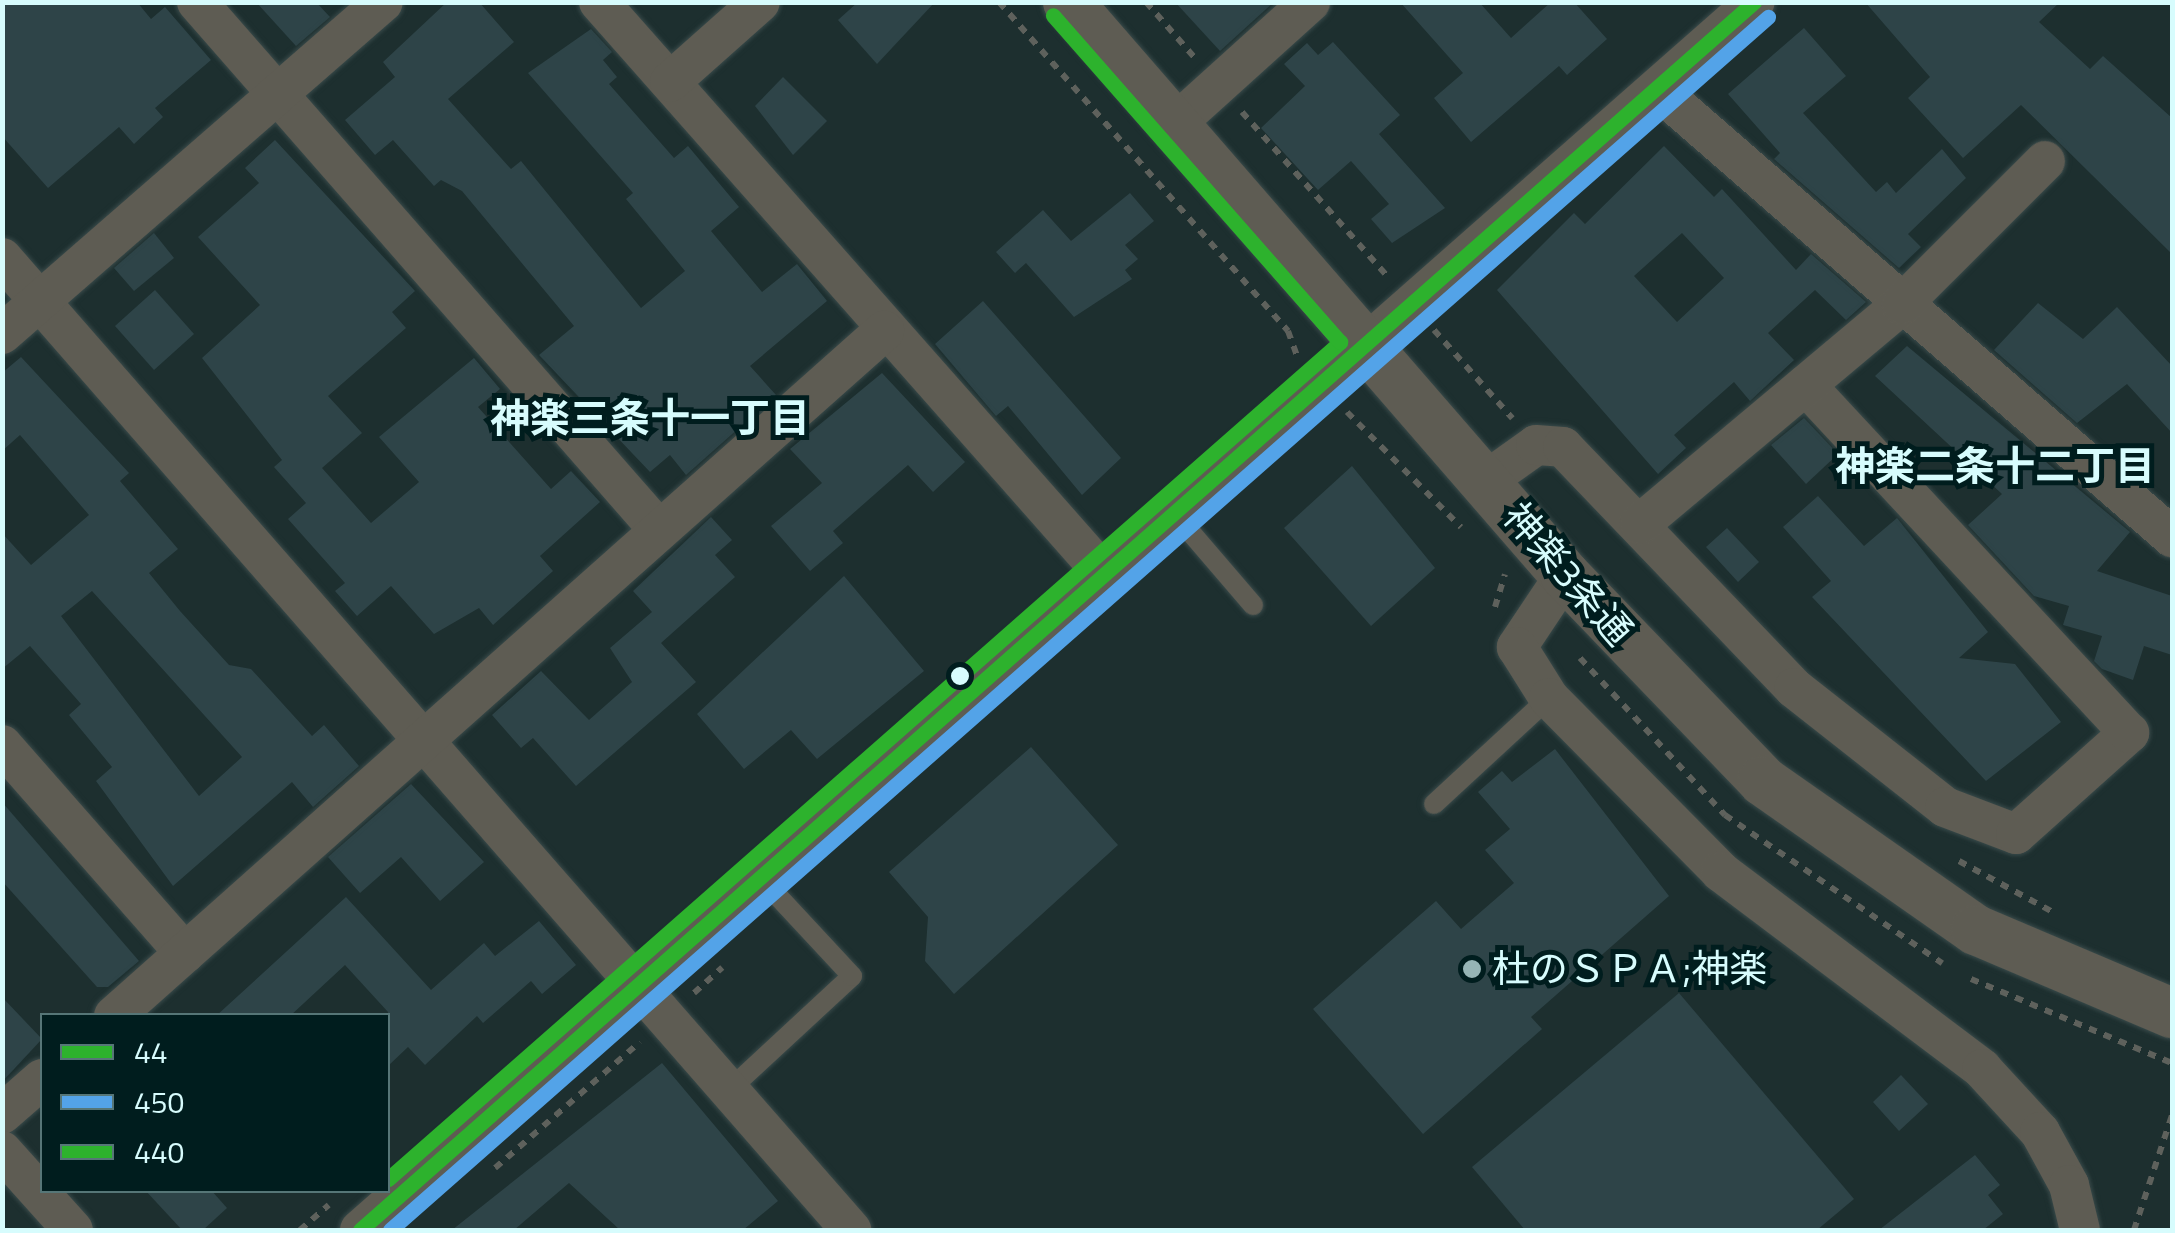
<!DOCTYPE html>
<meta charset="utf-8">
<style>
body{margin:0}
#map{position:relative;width:2175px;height:1233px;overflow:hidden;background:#1d2f2f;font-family:"Titillium Web","Noto Sans JP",sans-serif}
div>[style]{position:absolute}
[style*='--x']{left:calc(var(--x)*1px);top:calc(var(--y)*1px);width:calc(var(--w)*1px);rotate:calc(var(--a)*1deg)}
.building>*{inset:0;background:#2e4448}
.path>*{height:6px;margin-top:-3px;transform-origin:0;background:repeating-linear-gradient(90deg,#5e615c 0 8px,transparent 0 16px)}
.roads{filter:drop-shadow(0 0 2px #394a4a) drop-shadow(0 0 2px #394a4a)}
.service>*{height:20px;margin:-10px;padding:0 10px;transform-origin:10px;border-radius:10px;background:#5e5c53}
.minor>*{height:40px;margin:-20px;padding:0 20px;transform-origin:20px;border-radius:20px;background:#5e5c53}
.tertiary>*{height:50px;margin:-25px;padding:0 25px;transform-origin:25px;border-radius:25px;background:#5e5c53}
.bus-1>*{height:15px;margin:-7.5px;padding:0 7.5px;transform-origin:7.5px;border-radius:7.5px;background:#2db22d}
.bus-2>*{height:15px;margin:-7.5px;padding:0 7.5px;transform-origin:7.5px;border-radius:7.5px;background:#53a3e8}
.bus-3>*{height:15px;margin:-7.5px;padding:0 7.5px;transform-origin:7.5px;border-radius:7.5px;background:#2db22d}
.dots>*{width:28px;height:28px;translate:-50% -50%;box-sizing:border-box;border:5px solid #001d1e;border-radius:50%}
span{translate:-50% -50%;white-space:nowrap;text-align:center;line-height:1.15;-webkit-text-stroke:10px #001d1e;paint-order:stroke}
.street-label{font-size:38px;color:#d7fcfd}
.poi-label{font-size:38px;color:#d7fcfd}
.left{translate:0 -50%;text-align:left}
.neighbourhood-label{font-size:40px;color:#d7fcfd;font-weight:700}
.frame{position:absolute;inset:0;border:5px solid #d7fcfd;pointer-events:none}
.legend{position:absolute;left:40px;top:1013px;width:350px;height:180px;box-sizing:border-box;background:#001d1e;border:2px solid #567677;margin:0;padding:12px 18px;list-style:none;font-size:30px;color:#d7fcfd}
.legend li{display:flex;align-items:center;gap:20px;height:50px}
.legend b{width:50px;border:2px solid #567677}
</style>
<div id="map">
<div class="building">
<div style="clip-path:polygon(2px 2px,137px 2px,151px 19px,165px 7px,211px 60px,155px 108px,163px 117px,134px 144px,119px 127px,48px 188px,2px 136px)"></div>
<div style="clip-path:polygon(256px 2px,316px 2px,330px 17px,296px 46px)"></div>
<div style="clip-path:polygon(447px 2px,479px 2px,514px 42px,448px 99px,511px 169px,521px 161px,641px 308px,685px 271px,626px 199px,633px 193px,528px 73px,591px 29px,612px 52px,603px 60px,617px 77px,609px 84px,674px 158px,688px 146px,739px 207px,711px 231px,762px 292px,797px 264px,827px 301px,750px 366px,776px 395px,686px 475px,670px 455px,650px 472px,539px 355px,574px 326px,462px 191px,441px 180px,434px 186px,393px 140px,375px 155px,345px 120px,395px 77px,383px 62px)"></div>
<div style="clip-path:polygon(858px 2px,935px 2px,877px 64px,838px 20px)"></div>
<div style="clip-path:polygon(1175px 2px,1274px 2px,1220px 51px)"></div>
<div style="clip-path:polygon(1400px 2px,1479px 2px,1511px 38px,1551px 2px,1574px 2px,1607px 39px,1567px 75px,1559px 66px,1471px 142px,1434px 98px,1463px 73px)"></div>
<div style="clip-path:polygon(1865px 2px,2060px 2px,2039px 22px,2090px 69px,2103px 56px,2172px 118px,2172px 254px,2021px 105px,1963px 158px,1908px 98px,1930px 77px)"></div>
<div style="clip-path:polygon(1804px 28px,1846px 76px,1803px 113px,1876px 192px,1887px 182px,1896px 193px,1942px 149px,1966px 178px,1908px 234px,1921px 247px,1899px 268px,1774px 159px,1780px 153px,1728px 94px)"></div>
<div style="clip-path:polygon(1333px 42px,1400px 115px,1379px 134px,1445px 208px,1392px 243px,1371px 219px,1389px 204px,1351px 161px,1318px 190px,1261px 128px,1305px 86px,1284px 64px,1307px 43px,1318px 55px)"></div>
<div style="clip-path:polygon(783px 77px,827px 121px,793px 155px,755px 106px)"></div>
<div style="clip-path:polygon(275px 140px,415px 291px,392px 312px,406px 328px,328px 396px,362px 433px,322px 468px,371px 523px,419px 482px,379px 437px,474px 358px,500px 389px,478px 407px,551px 489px,571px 471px,600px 502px,540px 556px,553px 571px,493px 625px,479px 608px,434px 634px,391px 586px,357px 616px,335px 591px,345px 583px,288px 519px,306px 503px,274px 467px,282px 460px,202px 358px,260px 305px,198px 237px,259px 183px,245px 168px)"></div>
<div style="clip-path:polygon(evenodd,1664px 146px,1714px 197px,1722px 189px,1796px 270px,1811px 254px,1866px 302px,1846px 320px,1815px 290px,1768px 333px,1794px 360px,1750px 401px,1734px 382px,1674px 435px,1686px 448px,1658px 474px,1497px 290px,1574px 213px,1585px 224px,1664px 146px,1682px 233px,1724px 278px,1677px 322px,1634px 276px,1682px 233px)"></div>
<div style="clip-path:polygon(1130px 193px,1154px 221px,1125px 245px,1138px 259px,1125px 270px,1132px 279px,1074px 317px,1026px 263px,1015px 273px,996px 252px,1043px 210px,1071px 241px)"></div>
<div style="clip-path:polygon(154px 233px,174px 258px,134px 291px,114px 268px)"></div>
<div style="clip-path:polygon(155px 290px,194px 334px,154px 370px,115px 326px)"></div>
<div style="clip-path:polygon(983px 301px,1121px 458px,1082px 495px,1008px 406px,996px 416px,935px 344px)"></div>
<div style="clip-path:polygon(2038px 303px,2083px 339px,2117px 307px,2172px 366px,2172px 433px,2127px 384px,2077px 423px,1994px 350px)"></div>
<div style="clip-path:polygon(1907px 346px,2130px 532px,2097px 571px,2172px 596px,2172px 655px,2144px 646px,2133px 680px,2102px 669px,2094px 661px,2102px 636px,2063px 625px,2069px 606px,2034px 596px,1968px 525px,2002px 494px,1875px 376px)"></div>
<div style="clip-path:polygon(evenodd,21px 357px,129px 473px,120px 481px,178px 549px,149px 573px,180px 611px,229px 665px,251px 669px,312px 736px,324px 725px,359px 766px,313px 807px,292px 782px,173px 886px,96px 781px,112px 767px,69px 715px,81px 704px,30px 646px,2px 669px,2px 533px,31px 565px,89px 515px,20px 435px,2px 451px,2px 373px,21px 357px,92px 591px,242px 757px,199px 796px,61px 616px,92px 591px)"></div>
<div style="clip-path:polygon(882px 373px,965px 462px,933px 492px,908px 465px,833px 531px,843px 543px,810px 571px,771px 526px,822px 483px,790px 449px)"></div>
<div style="clip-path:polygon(1804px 418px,1838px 454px,1806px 484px,1771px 445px)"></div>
<div style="clip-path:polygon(1352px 466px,1435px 568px,1371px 626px,1284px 528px)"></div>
<div style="clip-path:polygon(1818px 496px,1864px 546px,1897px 518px,1988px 632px,1959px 658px,2015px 664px,2061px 722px,1986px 781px,1812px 597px,1831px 581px,1783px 527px)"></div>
<div style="clip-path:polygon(711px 517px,732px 540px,715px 555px,735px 577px,661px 643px,696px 682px,576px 786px,533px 738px,521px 748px,492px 715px,541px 671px,589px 720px,632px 682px,610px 648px,652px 612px,633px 591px)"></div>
<div style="clip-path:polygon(1727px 528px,1759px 562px,1738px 582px,1706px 547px)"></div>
<div style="clip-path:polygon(844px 576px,924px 671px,817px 759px,791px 730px,744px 769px,697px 714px)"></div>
<div style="clip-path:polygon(1031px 747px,1118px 845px,954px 994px,925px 961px,928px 917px,889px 872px)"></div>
<div style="clip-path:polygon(1555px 749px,1669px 896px,1531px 1017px,1542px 1029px,1423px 1134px,1313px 1009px,1436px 901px,1461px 929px,1514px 883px,1485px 850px,1510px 829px,1478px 792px,1502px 771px,1512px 782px)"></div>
<div style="clip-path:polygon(411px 784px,484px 862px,440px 901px,401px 857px,360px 893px,328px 857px)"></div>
<div style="clip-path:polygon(2px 802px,139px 961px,108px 987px,97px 987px,2px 881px)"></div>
<div style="clip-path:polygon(346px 897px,431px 990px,484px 943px,495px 956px,539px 921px,576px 965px,542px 994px,531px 981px,483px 1023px,477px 1016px,425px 1065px,408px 1047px,388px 1066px,388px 1012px,345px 965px,290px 1016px,216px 1016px)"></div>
<div style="clip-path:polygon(1679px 993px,1854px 1199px,1817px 1230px,1525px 1230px,1472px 1167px)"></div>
<div style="clip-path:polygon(2px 997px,42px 1039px,2px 1082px)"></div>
<div style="clip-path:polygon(662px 1063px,778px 1201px,743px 1230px,620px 1230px,569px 1183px,514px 1230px,452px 1230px)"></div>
<div style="clip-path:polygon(1901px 1075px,1928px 1104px,1899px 1131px,1873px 1102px)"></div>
<div style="clip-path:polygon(1975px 1155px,2000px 1185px,1988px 1195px,2003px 1214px,1983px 1230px,1879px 1230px)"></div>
<div style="clip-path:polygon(145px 1190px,211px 1190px,227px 1208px,203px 1230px,182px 1230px)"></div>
</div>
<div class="path">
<div style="--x:999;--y:2;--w:438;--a:48.7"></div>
<div style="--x:1288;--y:331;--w:29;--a:70"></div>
<div style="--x:1146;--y:2;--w:74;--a:48.8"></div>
<div style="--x:1242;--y:112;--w:217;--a:48.5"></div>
<div style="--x:1434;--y:330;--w:118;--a:48.4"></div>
<div style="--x:1347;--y:412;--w:162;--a:45.3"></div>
<div style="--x:1495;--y:607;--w:34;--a:-73"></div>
<div style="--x:1580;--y:658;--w:214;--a:47.3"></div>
<div style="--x:1725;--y:815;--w:263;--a:34.3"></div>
<div style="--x:1959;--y:861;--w:107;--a:28.5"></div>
<div style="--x:1971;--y:979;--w:218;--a:22.7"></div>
<div style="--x:694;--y:993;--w:38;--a:-42"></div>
<div style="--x:495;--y:1168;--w:192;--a:-41"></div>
<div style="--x:300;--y:1230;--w:38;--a:-41"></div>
<div style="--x:2134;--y:1230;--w:121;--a:-71.7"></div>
</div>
<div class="roads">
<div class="service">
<div style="--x:1175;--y:514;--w:120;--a:49.4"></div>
<div style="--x:1434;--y:804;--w:156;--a:-42.7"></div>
<div style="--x:728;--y:1091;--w:169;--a:-42.8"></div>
<div style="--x:852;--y:976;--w:134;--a:-132.9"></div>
</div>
<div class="minor">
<div style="--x:197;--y:2;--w:702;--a:48.81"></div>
<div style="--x:599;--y:2;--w:764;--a:48.55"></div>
<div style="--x:670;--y:82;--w:120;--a:-41.6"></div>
<div style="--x:1657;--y:89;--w:683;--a:41.02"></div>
<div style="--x:1175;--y:124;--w:182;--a:-42.1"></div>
<div style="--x:2;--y:258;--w:1291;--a:48.86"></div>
<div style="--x:2;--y:334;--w:505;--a:-41.07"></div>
<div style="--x:1487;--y:480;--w:60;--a:-35.5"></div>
<div style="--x:1536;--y:445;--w:27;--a:4"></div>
<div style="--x:1563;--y:447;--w:334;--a:46.2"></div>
<div style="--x:1794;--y:688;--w:192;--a:38.2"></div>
<div style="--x:1945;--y:807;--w:76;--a:20.8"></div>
<div style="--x:2016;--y:834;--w:152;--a:-41.8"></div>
<div style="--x:2129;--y:733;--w:475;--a:-132.9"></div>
<div style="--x:1640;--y:524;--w:342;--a:-40"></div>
<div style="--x:1902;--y:304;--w:202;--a:-45"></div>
<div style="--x:1565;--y:575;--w:87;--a:123.7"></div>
<div style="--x:1517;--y:647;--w:60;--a:57.9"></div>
<div style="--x:1549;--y:698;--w:245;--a:45.3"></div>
<div style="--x:1721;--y:872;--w:327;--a:37"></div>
<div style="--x:1982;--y:1069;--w:86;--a:47.4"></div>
<div style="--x:2040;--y:1132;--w:60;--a:61.3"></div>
<div style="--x:2069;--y:1185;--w:46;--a:76.3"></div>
<div style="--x:2;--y:745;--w:277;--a:48.7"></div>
<div style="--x:114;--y:1016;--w:1031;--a:-41.66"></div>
<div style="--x:2;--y:1114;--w:53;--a:-41.2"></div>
<div style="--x:2;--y:1151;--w:106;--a:48.1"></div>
<div style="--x:360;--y:1230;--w:1858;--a:-41.36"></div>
</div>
<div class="tertiary">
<div style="--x:1068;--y:2;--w:759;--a:49.06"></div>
<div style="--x:1565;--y:575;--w:286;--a:46.1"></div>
<div style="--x:1763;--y:781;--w:260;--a:35"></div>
<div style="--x:1976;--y:930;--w:213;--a:23"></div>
</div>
</div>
<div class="bus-1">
<div style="--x:360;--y:1230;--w:1858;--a:-41.38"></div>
</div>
<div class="bus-2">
<div style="--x:390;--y:1230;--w:1836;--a:-41.36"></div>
</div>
<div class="bus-3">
<div style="--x:388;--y:1179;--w:1268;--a:-41.32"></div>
<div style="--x:1340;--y:342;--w:435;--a:-131.3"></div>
</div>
<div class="dots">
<div style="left:960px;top:676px;background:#d7fcfd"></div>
<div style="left:1472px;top:969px;background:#96b4b5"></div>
</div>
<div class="street-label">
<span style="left:1568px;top:574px;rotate:49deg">神楽3条通</span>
</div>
<div class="poi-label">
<span class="left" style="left:1492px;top:969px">杜のＳＰＡ;神楽</span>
</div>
<div class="neighbourhood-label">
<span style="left:650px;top:418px">神楽三条十一丁目</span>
<span style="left:1995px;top:466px">神楽二条十二丁目</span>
</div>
<div class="frame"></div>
<ul class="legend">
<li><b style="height:12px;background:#2db22d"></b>44</li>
<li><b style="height:12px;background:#53a3e8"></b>450</li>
<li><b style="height:12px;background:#2db22d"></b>440</li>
</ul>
</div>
